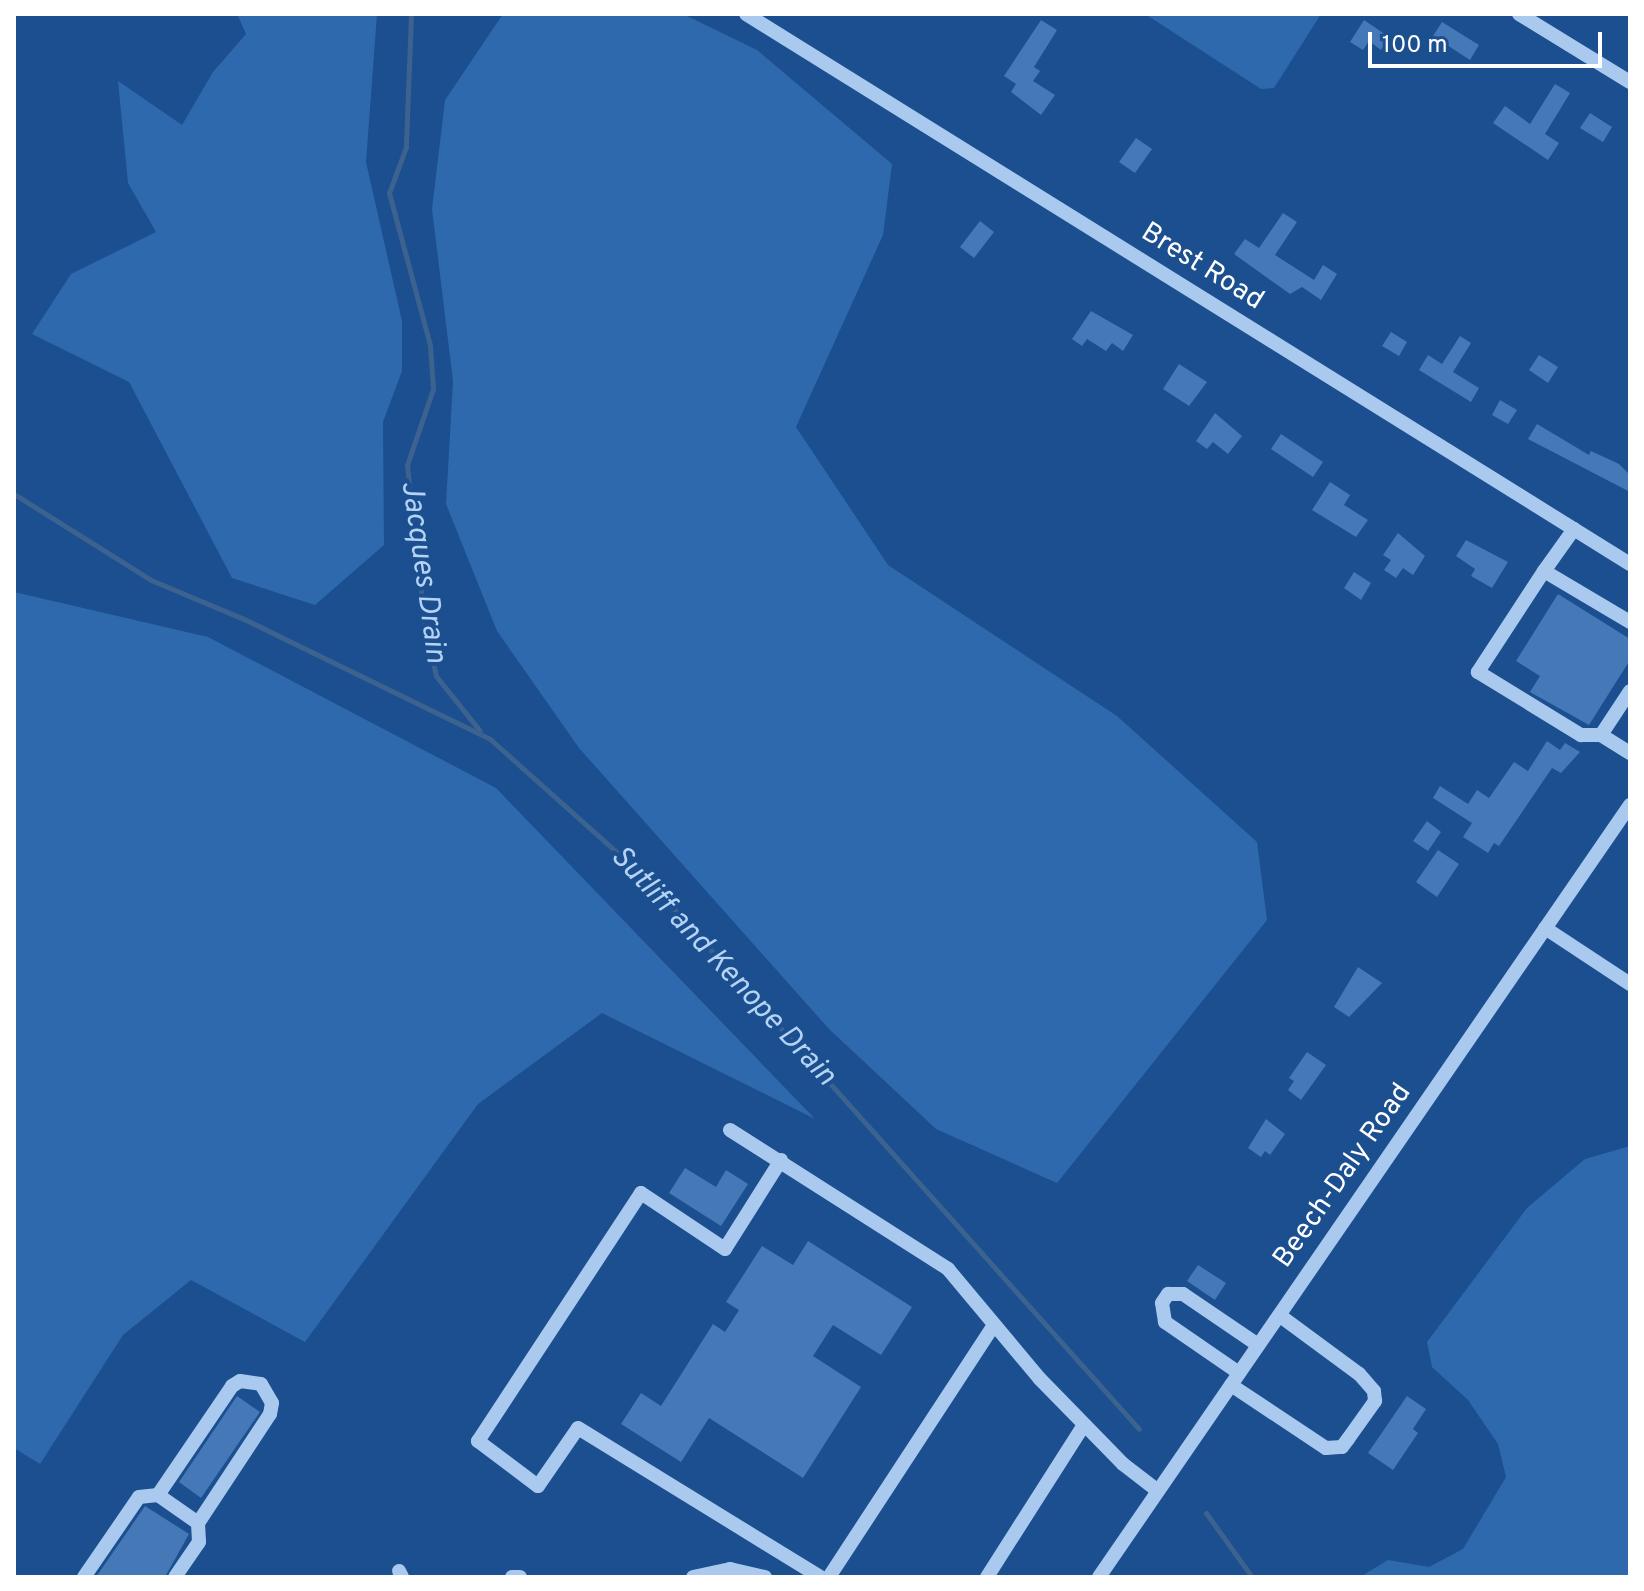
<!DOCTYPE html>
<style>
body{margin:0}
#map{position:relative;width:1644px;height:1591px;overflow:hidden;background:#1b4f8f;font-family:Overpass,sans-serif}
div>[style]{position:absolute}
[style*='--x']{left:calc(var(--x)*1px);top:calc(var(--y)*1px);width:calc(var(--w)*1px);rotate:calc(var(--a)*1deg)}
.green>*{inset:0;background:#2e69ad}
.stream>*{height:5px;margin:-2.5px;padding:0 2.5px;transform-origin:2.5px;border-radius:2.5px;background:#3c6290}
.building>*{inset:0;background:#4478b7}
.minor>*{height:14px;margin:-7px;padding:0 7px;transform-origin:7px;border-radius:7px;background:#a9c9ee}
span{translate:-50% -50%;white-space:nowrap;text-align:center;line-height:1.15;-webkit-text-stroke:8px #1b4f8f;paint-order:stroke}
.street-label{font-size:28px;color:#fff}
.water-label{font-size:30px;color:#b5d3f5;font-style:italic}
.frame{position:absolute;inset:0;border:16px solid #fff;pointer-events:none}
.scale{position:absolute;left:1368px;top:32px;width:234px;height:36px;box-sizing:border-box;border:4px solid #fff;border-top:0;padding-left:10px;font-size:24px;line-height:28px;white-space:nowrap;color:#fff;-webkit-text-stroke:6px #1b4f8f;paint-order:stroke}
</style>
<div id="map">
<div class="green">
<div style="clip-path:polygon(237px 14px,377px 14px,366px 162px,402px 321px,402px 371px,383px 422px,384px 545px,315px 605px,232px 578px,129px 382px,32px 334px,71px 274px,156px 232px,128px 183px,118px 81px,182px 125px,213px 72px,246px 34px)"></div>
<div style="clip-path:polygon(503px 14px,683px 14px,757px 50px,892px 164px,883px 235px,796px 427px,888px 565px,1117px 716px,1257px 842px,1267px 920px,1057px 1183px,936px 1129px,829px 1029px,579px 748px,497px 631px,446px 504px,453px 381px,432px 209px,445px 100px)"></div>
<div style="clip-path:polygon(1145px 14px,1321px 14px,1274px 88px,1261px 89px)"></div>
<div style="clip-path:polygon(14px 592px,208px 637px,496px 788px,815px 1119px,602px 1013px,478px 1104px,305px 1342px,191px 1280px,123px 1335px,40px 1464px,14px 1448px)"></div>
<div style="clip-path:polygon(1630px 1146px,1630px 1577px,1360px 1577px,1388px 1560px,1429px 1567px,1463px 1549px,1506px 1477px,1498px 1444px,1468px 1400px,1432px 1367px,1427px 1342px,1527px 1208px,1585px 1159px)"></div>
</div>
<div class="stream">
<div style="--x:411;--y:14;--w:133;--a:92.2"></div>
<div style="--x:406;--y:147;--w:49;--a:110.3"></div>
<div style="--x:389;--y:193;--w:157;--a:74.9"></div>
<div style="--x:430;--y:345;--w:44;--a:86.1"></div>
<div style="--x:433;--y:389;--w:80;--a:108.9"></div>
<div style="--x:407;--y:465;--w:156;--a:83.7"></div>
<div style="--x:424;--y:620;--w:57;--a:77.9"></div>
<div style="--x:436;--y:676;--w:70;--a:51.3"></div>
<div style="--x:14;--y:494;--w:162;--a:32.1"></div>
<div style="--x:151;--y:580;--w:101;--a:22.8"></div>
<div style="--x:244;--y:619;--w:274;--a:26"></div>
<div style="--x:490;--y:739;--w:213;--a:41.8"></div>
<div style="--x:649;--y:881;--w:735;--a:48.2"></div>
<div style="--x:1206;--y:1513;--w:79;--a:54.3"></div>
</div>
<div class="building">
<div style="clip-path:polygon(1041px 20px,1057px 30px,1034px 67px,1040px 71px,1033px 81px,1055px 95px,1041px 115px,1011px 92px,1016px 84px,1004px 76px)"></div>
<div style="clip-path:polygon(1364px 20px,1389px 37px,1381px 50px,1369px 41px,1363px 50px,1350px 42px)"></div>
<div style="clip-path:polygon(1442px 22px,1479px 45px,1470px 60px,1433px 36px)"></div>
<div style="clip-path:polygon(1555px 84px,1570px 93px,1545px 134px,1559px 143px,1548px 160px,1493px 123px,1505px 106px,1530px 124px)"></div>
<div style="clip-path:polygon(1590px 113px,1612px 127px,1603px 142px,1580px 128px)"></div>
<div style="clip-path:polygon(1136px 138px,1152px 149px,1135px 173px,1119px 162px)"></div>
<div style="clip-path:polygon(1283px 213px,1297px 222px,1275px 255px,1314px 280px,1323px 265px,1337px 274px,1321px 300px,1302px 287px,1290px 294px,1234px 254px,1245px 239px,1259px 248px)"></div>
<div style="clip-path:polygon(980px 221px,994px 232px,974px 258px,960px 247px)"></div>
<div style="clip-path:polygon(1091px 311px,1133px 335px,1123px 351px,1112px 343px,1106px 351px,1087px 339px,1082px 346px,1072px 339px)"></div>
<div style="clip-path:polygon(1391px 332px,1407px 342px,1399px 356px,1382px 346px)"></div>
<div style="clip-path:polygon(1460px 336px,1471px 343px,1453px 372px,1479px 388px,1471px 402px,1419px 370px,1428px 355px,1442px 364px)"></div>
<div style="clip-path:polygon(1539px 355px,1558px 367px,1548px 383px,1529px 370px)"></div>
<div style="clip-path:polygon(1179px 364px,1207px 382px,1189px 406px,1163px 389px)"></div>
<div style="clip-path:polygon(1500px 400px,1517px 410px,1508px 424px,1492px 415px)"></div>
<div style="clip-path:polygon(1215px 413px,1242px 436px,1228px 454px,1213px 442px,1207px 449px,1196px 441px)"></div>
<div style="clip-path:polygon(1537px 424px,1589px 455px,1591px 451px,1619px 464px,1630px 475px,1630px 492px,1528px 439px)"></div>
<div style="clip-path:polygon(1281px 434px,1323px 462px,1313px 477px,1271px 449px)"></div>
<div style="clip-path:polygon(1330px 482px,1350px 495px,1344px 505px,1368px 520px,1356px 537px,1312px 510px)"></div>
<div style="clip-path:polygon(1398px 533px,1425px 556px,1413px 575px,1403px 568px,1396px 578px,1384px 570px,1391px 560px,1383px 555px)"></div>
<div style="clip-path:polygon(1466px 540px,1508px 562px,1492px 588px,1471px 576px,1475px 569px,1456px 556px)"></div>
<div style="clip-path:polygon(1354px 572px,1371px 583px,1361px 600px,1344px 588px)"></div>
<div style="clip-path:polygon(1558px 594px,1630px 639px,1630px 660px,1589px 725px,1530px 692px,1540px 676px,1516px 661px)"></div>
<div style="clip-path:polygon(1547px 741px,1560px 750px,1565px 743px,1580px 752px,1561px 773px,1552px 768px,1499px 846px,1494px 843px,1488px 853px,1463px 837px,1472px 823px,1433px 798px,1440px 786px,1468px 804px,1477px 790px,1489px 798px,1514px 762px,1528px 771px)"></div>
<div style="clip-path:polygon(1427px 821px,1441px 832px,1428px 851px,1413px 841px)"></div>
<div style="clip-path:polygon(1438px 850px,1459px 864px,1437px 897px,1416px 882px)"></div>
<div style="clip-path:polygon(1358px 967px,1382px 983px,1349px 1017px,1334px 1007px)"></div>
<div style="clip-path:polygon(1307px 1052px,1326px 1065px,1301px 1100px,1288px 1090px,1294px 1081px,1289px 1078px)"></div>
<div style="clip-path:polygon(1266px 1119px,1285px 1134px,1270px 1155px,1265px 1151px,1261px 1157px,1248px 1148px)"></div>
<div style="clip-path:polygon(685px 1168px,716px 1187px,726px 1170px,748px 1184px,721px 1226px,669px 1193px)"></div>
<div style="clip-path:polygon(808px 1241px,912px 1307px,881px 1355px,833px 1325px,813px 1356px,861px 1387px,803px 1478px,709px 1418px,681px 1462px,621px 1424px,641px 1393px,661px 1406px,713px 1324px,725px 1332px,739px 1310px,726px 1302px,762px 1246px,793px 1265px)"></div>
<div style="clip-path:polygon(1198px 1265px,1226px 1283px,1215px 1300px,1187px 1281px)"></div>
<div style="clip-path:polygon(237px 1396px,260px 1412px,201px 1498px,179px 1482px)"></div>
<div style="clip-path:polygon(1407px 1396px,1426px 1409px,1413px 1429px,1418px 1433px,1393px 1470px,1368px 1453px)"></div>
<div style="clip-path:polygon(145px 1506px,189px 1534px,165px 1577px,96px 1577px)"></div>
</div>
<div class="minor">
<div style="--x:746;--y:14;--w:1041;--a:31.89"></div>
<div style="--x:1519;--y:14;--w:130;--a:31.5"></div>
<div style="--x:1574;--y:529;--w:52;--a:125.5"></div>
<div style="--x:1544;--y:571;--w:100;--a:30.7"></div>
<div style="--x:1544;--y:571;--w:121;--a:123.2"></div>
<div style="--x:1478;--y:672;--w:121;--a:31.5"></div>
<div style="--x:1581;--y:735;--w:20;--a:0"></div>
<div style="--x:1630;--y:691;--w:53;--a:123.4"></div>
<div style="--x:1601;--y:735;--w:34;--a:32"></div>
<div style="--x:1545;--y:928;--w:102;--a:33.4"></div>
<div style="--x:730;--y:1130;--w:259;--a:32.5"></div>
<div style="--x:948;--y:1269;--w:143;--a:50.1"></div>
<div style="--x:1040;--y:1379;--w:119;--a:45.7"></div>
<div style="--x:1123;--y:1464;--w:44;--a:37.6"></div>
<div style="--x:781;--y:1160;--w:105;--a:122.2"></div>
<div style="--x:725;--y:1249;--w:101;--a:-146.3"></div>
<div style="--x:641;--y:1193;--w:297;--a:123.3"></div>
<div style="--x:478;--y:1441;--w:75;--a:36.9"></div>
<div style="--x:538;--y:1486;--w:70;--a:-55.4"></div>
<div style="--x:578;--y:1428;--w:284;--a:31.6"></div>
<div style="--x:1239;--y:1373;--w:90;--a:-145.4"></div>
<div style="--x:1165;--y:1322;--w:19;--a:-99"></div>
<div style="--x:1162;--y:1303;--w:11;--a:-56"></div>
<div style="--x:1168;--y:1294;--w:15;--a:0"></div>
<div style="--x:1183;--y:1294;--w:91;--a:34.2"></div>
<div style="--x:1231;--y:1385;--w:114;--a:33.6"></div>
<div style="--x:1326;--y:1448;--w:16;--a:-4"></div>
<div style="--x:1342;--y:1447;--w:10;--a:-53"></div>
<div style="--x:1348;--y:1439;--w:47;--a:-54.6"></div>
<div style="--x:1375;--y:1401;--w:10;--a:-96"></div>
<div style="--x:1374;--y:1391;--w:23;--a:-131"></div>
<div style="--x:1359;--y:1374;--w:99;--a:-143.6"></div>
<div style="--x:158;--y:1495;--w:132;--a:-55.8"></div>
<div style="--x:232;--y:1386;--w:9;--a:-32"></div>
<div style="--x:240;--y:1381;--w:21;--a:8"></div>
<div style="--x:261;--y:1384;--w:22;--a:60"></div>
<div style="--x:272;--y:1403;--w:11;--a:100"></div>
<div style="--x:270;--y:1414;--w:131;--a:123.4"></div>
<div style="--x:399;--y:1571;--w:7;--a:63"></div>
<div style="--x:84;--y:1577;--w:97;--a:-55.5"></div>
<div style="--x:139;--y:1497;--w:19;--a:-6"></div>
<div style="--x:158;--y:1495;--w:49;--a:35"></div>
<div style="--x:198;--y:1523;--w:19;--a:87"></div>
<div style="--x:199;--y:1542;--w:42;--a:124.4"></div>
<div style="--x:512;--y:1577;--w:8;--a:0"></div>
<div style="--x:693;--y:1577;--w:38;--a:-12"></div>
<div style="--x:730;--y:1569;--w:36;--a:13"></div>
<div style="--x:829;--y:1577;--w:300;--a:-56.8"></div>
<div style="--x:987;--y:1577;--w:180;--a:-57.5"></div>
<div style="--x:1099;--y:1577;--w:937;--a:-55.48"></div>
</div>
<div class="street-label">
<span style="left:1202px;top:267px;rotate:32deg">Brest Road</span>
<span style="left:1343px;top:1176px;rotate:-55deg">Beech-Daly Road</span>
</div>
<div class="water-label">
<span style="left:422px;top:572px;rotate:82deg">Jacques Drain</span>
<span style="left:722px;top:967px;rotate:47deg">Sutliff and Kenope Drain</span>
</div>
<div class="frame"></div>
<div class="scale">100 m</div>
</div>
